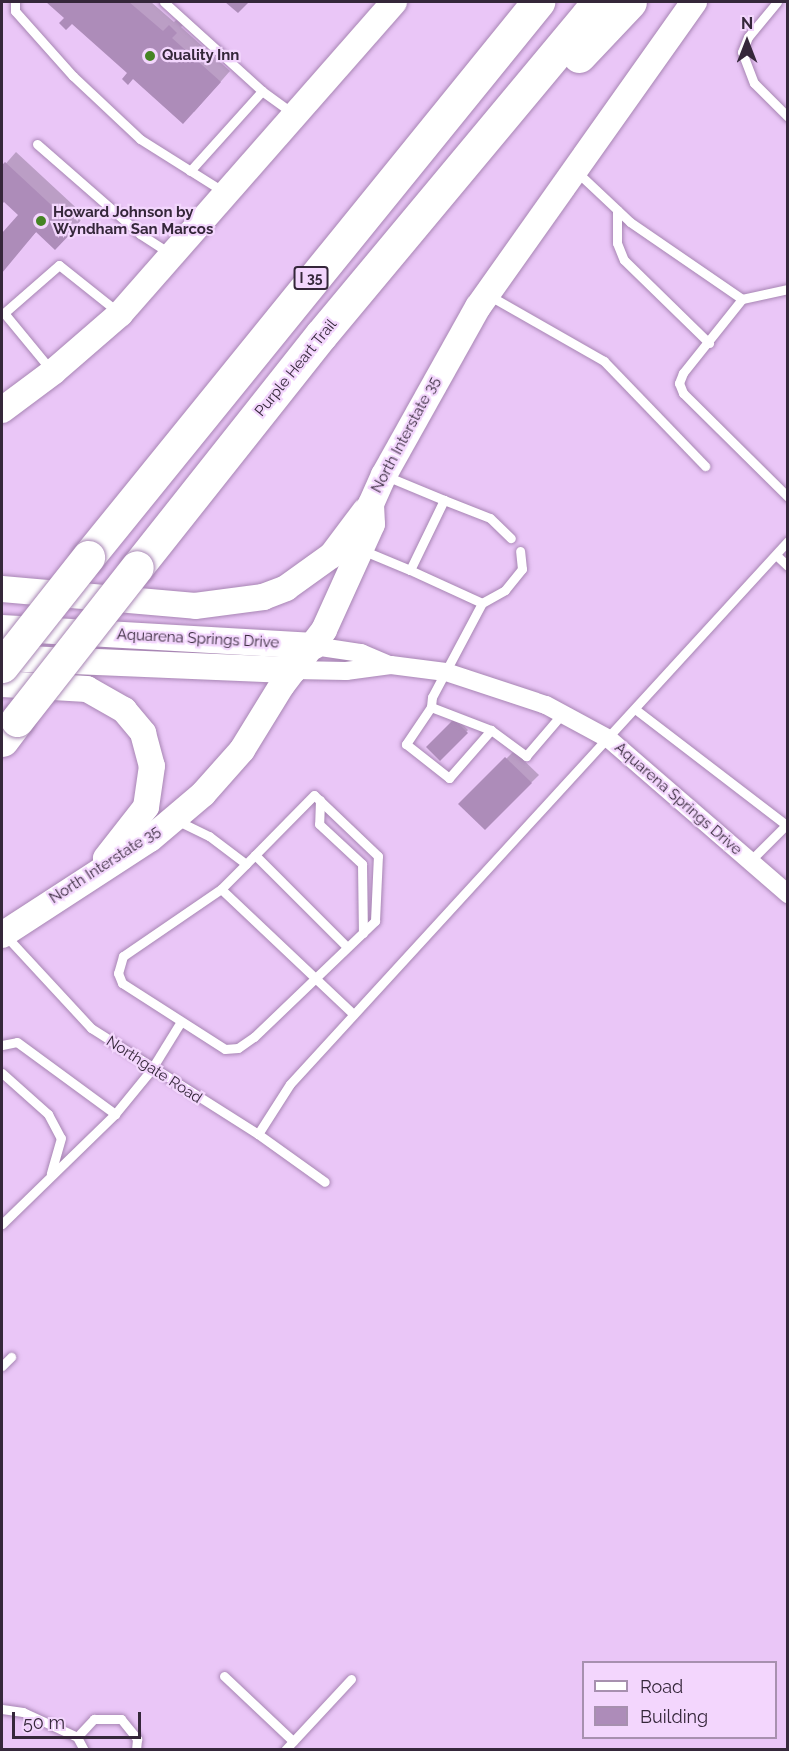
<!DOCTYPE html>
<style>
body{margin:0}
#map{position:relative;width:789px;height:1751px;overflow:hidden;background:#eac6f7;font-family:Raleway,sans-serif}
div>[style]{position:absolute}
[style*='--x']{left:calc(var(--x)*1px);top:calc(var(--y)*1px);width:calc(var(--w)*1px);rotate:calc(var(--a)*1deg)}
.shadow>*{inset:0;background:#0003}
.building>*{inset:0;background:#ad8cb9}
.roads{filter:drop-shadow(0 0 2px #a785b3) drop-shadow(0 0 2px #a785b3)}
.lane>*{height:9px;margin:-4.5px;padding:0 4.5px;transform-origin:4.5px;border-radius:4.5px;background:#fff}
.street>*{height:18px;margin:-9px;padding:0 9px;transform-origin:9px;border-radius:9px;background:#fff}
.secondary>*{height:26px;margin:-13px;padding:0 13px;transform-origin:13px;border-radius:13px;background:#fff}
.highway>*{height:33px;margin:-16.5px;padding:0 16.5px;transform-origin:16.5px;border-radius:16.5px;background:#fff}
.bridges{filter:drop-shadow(0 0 2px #a785b3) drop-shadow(0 0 2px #a785b3)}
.highway-bridge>*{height:33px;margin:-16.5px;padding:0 16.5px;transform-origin:16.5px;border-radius:16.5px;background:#fff}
.dots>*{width:16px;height:16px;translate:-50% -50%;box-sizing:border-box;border:3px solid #f3d6fd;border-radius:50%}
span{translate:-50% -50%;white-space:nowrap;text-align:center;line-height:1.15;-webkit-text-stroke:4.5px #f3d6fd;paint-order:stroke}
.shield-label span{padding:2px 4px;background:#f3d6fd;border:2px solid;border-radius:4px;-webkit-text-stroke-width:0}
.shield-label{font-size:14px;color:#35273a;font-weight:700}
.poi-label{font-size:15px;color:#35273a;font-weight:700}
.left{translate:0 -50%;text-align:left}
.street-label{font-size:15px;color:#35273a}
.frame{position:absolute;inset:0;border:3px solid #35273a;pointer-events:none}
.legend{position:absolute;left:582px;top:1661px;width:195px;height:78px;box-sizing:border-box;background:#f3d6fd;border:2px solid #a790af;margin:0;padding:8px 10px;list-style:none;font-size:18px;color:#35273a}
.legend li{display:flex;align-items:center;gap:12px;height:30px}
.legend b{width:30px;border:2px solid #a790af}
.north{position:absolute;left:717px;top:12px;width:60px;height:60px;-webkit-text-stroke:4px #f3d6fd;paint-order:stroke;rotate:0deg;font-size:16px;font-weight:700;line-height:24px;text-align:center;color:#35273a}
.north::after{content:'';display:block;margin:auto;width:21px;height:27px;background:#35273a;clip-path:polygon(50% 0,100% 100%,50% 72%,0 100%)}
.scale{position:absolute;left:12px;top:1712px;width:129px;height:27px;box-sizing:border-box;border:3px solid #35273a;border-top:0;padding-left:8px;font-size:18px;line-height:21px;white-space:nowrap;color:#35273a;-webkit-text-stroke:4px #f3d6fd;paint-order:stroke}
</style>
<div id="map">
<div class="shadow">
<div style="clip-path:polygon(48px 2px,151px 2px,174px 22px,180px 16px,186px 22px,181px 27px,230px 71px,194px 112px,129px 73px)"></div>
<div style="clip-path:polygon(16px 152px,85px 216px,55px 248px,37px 231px,2px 269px,2px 235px,20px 215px,4px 200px,2px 203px,2px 168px)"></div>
<div style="clip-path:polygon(457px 719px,468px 730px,440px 759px)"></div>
<div style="clip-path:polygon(514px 751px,539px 775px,485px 828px,461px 804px)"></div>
</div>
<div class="building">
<div style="clip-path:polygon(46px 2px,129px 2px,163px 31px,169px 25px,177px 33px,172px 38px,221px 82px,183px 124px,133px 79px,128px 85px,122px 79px,127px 73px,72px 24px,66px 30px,59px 23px,64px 18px)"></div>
<div style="clip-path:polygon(225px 2px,249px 2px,238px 13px)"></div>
<div style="clip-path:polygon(5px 162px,76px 228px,55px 250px,36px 232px,2px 273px,2px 233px,18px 215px,4px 202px,2px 204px,2px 165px)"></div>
<div style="clip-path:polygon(454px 719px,468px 733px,440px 761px,426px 747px)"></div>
<div style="clip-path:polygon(505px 757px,532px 783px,485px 830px,458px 804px)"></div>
</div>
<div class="roads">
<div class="lane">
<div style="--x:15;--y:2;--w:9;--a:90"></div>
<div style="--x:15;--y:11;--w:87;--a:48.3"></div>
<div style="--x:73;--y:76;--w:92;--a:43.2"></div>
<div style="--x:140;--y:139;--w:99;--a:32.2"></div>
<div style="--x:164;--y:2;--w:132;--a:42.2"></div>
<div style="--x:262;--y:91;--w:39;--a:36"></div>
<div style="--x:777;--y:2;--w:45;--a:129.6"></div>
<div style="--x:748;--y:37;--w:16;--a:112"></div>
<div style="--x:742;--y:52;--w:33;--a:69"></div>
<div style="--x:754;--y:83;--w:48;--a:45"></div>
<div style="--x:37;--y:144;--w:137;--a:41.1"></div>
<div style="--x:140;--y:234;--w:35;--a:33"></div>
<div style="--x:190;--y:171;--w:108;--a:-48"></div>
<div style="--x:577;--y:172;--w:73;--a:43.3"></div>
<div style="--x:630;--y:222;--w:136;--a:34.5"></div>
<div style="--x:742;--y:299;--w:95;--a:128.6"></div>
<div style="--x:683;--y:373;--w:11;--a:112"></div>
<div style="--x:679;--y:383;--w:11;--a:68"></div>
<div style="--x:683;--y:393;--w:148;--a:44.7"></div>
<div style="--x:617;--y:210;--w:33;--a:90"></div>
<div style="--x:617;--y:243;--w:18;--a:68"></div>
<div style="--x:624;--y:260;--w:119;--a:44.3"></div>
<div style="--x:490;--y:296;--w:131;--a:29.7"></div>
<div style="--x:604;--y:361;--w:146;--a:46.1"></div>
<div style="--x:742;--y:299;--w:47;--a:-12.3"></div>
<div style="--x:51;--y:370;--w:74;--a:-129.5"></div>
<div style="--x:4;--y:313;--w:73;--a:-41.1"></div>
<div style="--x:59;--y:265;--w:75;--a:38.5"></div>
<div style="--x:444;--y:500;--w:49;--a:21.4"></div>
<div style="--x:490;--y:518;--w:29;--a:44"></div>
<div style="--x:362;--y:550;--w:52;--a:22.6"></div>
<div style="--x:410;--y:570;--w:78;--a:-64.1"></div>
<div style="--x:444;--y:500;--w:63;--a:-157.5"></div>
<div style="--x:776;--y:555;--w:16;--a:43"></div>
<div style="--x:410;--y:570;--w:79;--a:24.6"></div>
<div style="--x:482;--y:603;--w:26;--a:-29"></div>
<div style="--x:505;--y:590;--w:27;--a:-51"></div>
<div style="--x:522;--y:569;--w:18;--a:-96"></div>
<div style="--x:482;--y:603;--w:106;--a:118"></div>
<div style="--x:432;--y:697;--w:10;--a:96"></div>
<div style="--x:431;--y:707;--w:45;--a:124"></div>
<div style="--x:406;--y:744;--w:55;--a:38.3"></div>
<div style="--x:449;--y:778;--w:64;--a:-48.8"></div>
<div style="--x:491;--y:730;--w:44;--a:36.6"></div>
<div style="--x:526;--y:756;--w:55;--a:-49.4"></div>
<div style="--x:431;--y:707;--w:64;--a:21"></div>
<div style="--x:635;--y:709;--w:190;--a:37.5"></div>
<div style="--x:320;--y:800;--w:24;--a:92"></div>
<div style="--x:319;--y:824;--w:59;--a:42.9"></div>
<div style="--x:362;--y:864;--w:69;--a:89.2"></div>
<div style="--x:176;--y:820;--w:37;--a:26"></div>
<div style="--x:209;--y:836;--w:46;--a:37.1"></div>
<div style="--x:246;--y:864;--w:35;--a:135"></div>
<div style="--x:221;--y:889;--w:119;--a:145.6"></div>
<div style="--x:123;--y:956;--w:18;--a:106"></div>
<div style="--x:118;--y:973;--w:11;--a:68"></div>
<div style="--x:122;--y:983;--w:122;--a:32.7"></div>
<div style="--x:225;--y:1049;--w:13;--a:-4"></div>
<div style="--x:238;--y:1048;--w:19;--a:-35"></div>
<div style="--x:254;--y:1037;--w:168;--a:-43.8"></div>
<div style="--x:375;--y:921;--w:65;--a:-87.4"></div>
<div style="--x:378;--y:856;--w:88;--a:-136.4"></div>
<div style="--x:314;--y:795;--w:97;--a:134.6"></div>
<div style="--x:255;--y:855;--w:130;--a:45"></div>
<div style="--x:750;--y:861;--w:54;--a:-45"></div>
<div style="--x:221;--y:889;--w:182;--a:43.4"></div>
<div style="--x:5;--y:935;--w:127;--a:47.2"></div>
<div style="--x:91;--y:1028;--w:198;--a:32.4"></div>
<div style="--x:258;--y:1134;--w:82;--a:35.6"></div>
<div style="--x:2;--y:1045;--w:15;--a:-11"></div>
<div style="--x:17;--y:1042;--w:122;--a:36.3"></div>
<div style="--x:115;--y:1114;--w:158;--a:135.8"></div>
<div style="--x:2;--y:1073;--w:62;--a:41.7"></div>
<div style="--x:48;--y:1114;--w:27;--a:62"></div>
<div style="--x:61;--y:1138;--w:37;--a:106"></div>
<div style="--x:115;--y:1114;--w:57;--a:-50.7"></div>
<div style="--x:151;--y:1070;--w:55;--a:-58.3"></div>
<div style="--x:258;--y:1134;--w:59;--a:-57.4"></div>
<div style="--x:290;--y:1084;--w:737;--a:-47.48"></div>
<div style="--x:2;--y:1366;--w:13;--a:-45"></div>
<div style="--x:224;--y:1676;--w:95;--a:43.3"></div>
<div style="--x:2;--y:1709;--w:21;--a:8"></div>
<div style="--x:23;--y:1712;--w:60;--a:24.8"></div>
<div style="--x:77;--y:1737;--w:15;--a:62"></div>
<div style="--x:77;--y:1737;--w:25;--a:-47"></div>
<div style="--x:94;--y:1719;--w:27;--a:0"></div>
<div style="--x:121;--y:1719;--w:26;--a:51"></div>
<div style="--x:137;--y:1739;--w:11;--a:95"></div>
<div style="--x:285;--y:1750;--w:97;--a:-47.1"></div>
</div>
<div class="street">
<div style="--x:314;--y:646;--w:48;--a:8.5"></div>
<div style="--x:361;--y:653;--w:30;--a:23"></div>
<div style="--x:294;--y:670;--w:52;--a:1.1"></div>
<div style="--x:346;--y:671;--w:45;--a:-7.6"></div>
<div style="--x:391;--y:665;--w:55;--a:7.3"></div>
<div style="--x:446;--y:672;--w:105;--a:18.3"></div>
<div style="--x:546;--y:705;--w:72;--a:28.4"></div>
<div style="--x:609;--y:739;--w:237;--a:40.9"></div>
</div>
<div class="secondary">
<div style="--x:2;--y:410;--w:64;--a:-36.7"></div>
<div style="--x:53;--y:372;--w:89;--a:-40.9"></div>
<div style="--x:120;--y:314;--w:415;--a:-48.7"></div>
<div style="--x:2;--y:589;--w:194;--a:5"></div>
<div style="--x:195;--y:606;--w:69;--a:-7.5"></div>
<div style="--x:263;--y:597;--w:25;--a:-21"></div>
<div style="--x:286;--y:588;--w:57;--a:-35.7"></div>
<div style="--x:332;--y:555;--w:55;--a:-53.1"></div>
<div style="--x:2;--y:628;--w:313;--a:3.3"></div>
<div style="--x:2;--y:658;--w:292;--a:2.4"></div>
<div style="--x:2;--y:684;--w:85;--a:3.4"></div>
<div style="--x:87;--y:689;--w:43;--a:29.6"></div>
<div style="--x:124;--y:710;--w:30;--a:50"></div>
<div style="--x:143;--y:733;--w:34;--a:75"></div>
<div style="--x:152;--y:766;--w:41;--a:98.3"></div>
<div style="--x:146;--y:807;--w:65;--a:128.1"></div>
<div style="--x:2;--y:935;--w:176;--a:-33"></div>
<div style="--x:150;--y:839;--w:70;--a:-40.3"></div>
<div style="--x:203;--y:794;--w:59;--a:-48.4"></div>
<div style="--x:242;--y:750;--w:76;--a:-58.4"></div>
<div style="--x:282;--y:685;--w:69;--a:-52.6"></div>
<div style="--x:324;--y:630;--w:116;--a:-65.6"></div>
<div style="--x:372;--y:524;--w:20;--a:-93"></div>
<div style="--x:371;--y:504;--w:32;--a:-66"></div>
<div style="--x:384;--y:475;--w:193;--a:-60.8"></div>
<div style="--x:478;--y:307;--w:374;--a:-54.7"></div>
</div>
<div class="highway">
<div style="--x:579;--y:56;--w:74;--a:-46.6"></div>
<div style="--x:88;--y:557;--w:715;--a:-50.96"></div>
<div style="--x:137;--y:567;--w:296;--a:-51.6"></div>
<div style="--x:321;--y:335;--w:433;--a:-50.2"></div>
<div style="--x:2;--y:740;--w:25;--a:-53"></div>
</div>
</div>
<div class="bridges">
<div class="highway-bridge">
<div style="--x:2;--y:666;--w:139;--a:-51.7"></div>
<div style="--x:17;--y:720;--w:194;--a:-51.9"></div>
</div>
</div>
<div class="dots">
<div style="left:150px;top:56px;background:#458424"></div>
<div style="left:41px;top:221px;background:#458424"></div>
</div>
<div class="shield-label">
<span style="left:311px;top:278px">I 35</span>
</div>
<div class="poi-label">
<span class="left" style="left:162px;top:56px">Quality Inn</span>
<span class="left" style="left:53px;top:221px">Howard Johnson by<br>Wyndham San Marcos</span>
</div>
<div class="street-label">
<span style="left:296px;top:368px;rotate:-51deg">Purple Heart Trail</span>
<span style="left:406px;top:435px;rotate:-62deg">North Interstate 35</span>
<span style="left:198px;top:639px;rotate:3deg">Aquarena Springs Drive</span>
<span style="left:678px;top:799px;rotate:41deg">Aquarena Springs Drive</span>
<span style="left:105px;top:865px;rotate:-33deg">North Interstate 35</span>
<span style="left:154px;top:1070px;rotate:33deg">Northgate Road</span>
</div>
<div class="frame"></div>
<ul class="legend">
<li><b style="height:8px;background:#fff"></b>Road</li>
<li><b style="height:16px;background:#ad8cb9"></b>Building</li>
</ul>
<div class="north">N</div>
<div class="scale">50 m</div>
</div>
